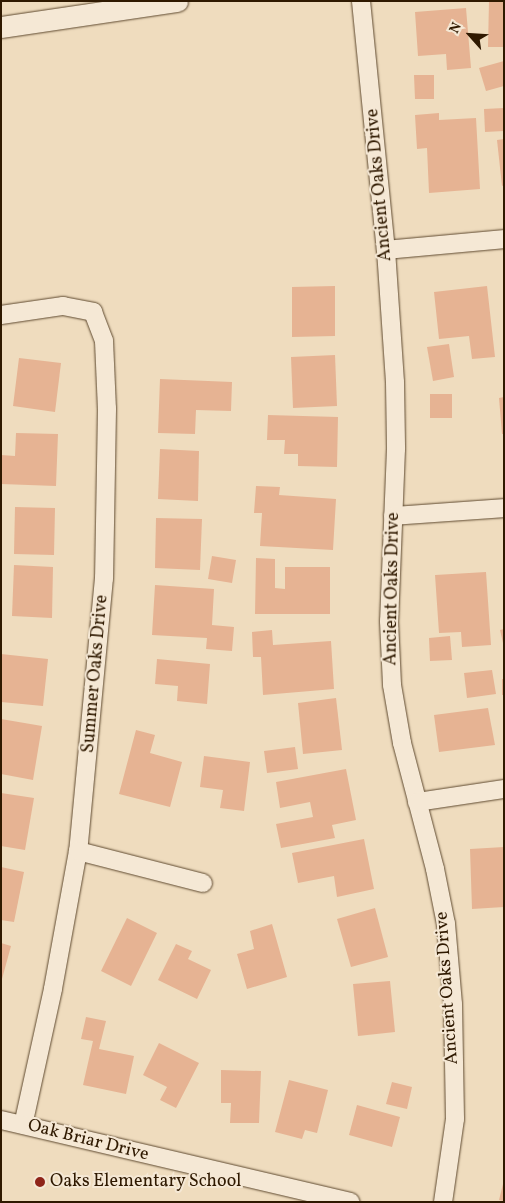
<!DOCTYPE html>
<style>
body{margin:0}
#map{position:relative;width:505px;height:1203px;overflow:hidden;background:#efdcbe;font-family:Vollkorn,serif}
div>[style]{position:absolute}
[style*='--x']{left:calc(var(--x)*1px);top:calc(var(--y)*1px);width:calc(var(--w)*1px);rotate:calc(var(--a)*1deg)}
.building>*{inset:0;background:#e6b393}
.roads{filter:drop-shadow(0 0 1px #5f4a30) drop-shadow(0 0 1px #5f4a30)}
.minor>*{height:18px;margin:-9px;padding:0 9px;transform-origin:9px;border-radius:9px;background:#f5e8d5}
.tertiary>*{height:21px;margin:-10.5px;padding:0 10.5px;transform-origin:10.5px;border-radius:10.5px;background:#f5e8d5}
.dots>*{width:14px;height:14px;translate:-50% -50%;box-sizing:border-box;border:2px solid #f5e8d5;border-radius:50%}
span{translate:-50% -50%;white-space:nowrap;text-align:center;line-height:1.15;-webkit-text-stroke:4px #f5e8d5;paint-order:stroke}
.street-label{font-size:18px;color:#2f1900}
.poi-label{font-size:18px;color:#2f1900}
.left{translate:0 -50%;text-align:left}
.frame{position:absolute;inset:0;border:2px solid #2f1900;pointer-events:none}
.north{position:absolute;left:445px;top:10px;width:50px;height:50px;-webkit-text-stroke:4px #f5e8d5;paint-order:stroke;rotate:296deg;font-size:14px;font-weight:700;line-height:20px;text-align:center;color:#2f1900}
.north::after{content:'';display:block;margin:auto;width:18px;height:22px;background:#2f1900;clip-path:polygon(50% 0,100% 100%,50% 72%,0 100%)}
</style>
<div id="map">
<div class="building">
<div style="clip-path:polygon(489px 1px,504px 1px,504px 47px,488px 47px)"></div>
<div style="clip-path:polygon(466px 8px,471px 68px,447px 70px,446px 54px,418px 56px,415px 12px)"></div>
<div style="clip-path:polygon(504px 61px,504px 86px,486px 91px,479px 68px)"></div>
<div style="clip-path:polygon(414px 75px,434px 75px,434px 99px,415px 99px)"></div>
<div style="clip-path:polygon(504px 108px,504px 131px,485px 132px,484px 109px)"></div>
<div style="clip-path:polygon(439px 113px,439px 120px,476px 118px,480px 189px,429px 193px,427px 148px,417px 149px,415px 115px)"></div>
<div style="clip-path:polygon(504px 139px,504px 185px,502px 186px,497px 140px)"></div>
<div style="clip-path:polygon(335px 286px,335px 336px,292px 337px,292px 287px)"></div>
<div style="clip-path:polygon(487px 286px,495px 357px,472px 359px,469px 336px,439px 339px,434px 292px)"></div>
<div style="clip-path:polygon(449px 344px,454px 377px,433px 381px,427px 347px)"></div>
<div style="clip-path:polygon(335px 355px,337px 406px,293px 408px,291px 357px)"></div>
<div style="clip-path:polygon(19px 358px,61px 363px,55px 412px,13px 406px)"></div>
<div style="clip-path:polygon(160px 379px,232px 382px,231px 411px,196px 410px,195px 434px,158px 433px)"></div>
<div style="clip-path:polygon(430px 394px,452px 394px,452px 418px,430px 418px)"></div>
<div style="clip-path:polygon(504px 397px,504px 434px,502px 434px,499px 398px)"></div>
<div style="clip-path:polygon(268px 415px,338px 417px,337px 467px,298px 466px,298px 454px,284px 454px,285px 440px,267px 440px)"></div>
<div style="clip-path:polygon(16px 433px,58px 434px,56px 486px,1px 484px,1px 455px,15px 456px)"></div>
<div style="clip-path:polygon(160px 449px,199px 451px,198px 501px,158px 499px)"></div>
<div style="clip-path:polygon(256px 486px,280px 487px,279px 495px,336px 499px,333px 550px,260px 546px,262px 513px,254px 513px)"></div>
<div style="clip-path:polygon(15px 507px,55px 508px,54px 555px,14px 554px)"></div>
<div style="clip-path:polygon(156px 518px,202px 519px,200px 570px,155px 568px)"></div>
<div style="clip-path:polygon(212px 556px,236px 560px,232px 583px,208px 579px)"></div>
<div style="clip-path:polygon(256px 558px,275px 559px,275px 588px,285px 589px,285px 567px,330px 567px,330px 614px,255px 614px)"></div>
<div style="clip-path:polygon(14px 565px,53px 567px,52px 618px,12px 616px)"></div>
<div style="clip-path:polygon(486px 572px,491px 645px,462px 647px,461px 632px,439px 633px,435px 575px)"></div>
<div style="clip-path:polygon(155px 585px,214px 589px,212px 625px,234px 627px,232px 651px,206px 649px,207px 638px,152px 635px)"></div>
<div style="clip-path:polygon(504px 629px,504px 643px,503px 643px,500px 630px)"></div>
<div style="clip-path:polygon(272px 630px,273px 645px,331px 641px,334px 689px,263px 695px,261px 657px,253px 657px,252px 632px)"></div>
<div style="clip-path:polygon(450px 636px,452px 660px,430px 661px,429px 638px)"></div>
<div style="clip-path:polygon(1px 654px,48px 659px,43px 706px,1px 702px)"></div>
<div style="clip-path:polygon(157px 659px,210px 664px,207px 704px,177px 701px,178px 686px,155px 684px)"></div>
<div style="clip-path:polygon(492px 670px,496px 694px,467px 698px,464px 673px)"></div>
<div style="clip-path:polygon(502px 679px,504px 679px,504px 695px,502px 695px)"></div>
<div style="clip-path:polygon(336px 698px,342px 750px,303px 754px,298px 703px)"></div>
<div style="clip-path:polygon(488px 708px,495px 745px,439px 752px,434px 715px)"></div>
<div style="clip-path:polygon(1px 719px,42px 726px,33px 780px,1px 774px)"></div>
<div style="clip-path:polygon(136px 730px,155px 735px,150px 753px,182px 762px,170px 807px,119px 794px)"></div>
<div style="clip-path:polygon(295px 747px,298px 769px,267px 773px,264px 751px)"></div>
<div style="clip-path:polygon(204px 756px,250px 762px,244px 811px,220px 808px,223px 790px,200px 787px)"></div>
<div style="clip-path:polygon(346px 769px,356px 820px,332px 825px,335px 838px,281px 848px,276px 824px,313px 817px,310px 802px,280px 808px,276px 782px)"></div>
<div style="clip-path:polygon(1px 793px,34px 798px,25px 850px,1px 846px)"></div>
<div style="clip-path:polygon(364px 839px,374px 889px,337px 897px,334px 876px,298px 883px,292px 853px)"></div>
<div style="clip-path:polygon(504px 847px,504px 907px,472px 909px,470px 849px)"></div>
<div style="clip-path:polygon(1px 867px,24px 872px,14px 922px,1px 920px)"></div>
<div style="clip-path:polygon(375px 908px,388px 957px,351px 967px,337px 919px)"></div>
<div style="clip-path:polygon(127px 918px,157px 933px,131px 986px,101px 971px)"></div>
<div style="clip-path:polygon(272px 924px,287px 977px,247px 989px,237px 954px,254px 949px,250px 931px)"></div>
<div style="clip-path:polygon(1px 943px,11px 946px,2px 979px,1px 979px)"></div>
<div style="clip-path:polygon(176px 944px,192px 951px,188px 959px,211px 970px,197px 999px,158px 980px)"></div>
<div style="clip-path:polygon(390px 981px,395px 1032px,358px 1036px,353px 984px)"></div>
<div style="clip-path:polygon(86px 1017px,106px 1021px,99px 1049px,134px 1056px,126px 1094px,83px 1085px,93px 1041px,81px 1039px)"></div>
<div style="clip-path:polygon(159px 1043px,199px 1063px,176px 1108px,160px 1100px,167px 1087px,143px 1075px)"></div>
<div style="clip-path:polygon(221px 1070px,261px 1071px,259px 1123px,230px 1123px,231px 1103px,221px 1103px)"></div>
<div style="clip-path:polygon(289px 1080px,328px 1090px,317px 1133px,305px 1130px,302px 1139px,275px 1132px)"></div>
<div style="clip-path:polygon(392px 1082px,412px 1087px,407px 1109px,386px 1104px)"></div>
<div style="clip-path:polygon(357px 1105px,400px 1117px,392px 1147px,349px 1135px)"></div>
<div style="clip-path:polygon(503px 1184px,504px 1184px,504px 1201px,499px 1200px)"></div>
</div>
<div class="roads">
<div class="minor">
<div style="--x:361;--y:1;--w:250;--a:84.3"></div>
<div style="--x:386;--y:250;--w:132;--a:86.1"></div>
<div style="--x:395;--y:382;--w:67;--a:89.1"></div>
<div style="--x:396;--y:449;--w:172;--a:92.3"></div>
<div style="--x:389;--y:621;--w:64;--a:87.3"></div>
<div style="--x:392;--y:685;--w:59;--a:80.2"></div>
<div style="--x:402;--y:743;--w:130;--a:75.3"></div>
<div style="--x:435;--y:869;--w:56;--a:78.7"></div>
<div style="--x:446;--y:924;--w:80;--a:85"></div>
<div style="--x:453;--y:1004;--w:115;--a:89"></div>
<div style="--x:455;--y:1119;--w:84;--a:98.2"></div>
<div style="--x:386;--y:250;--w:119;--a:-5.3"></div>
<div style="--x:1;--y:315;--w:63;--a:-8.3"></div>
<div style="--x:63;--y:306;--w:31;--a:11"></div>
<div style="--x:93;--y:312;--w:31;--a:69"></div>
<div style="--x:104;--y:341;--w:68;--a:87.5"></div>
<div style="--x:107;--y:409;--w:169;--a:91"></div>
<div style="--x:104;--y:578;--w:274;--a:95.4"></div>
<div style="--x:78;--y:851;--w:140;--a:100.3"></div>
<div style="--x:53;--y:989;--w:139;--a:102.4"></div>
<div style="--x:393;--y:516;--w:111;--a:-4.1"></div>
<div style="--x:417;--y:802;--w:88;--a:-8.5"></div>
<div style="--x:78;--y:851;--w:129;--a:14.4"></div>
<div style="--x:1;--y:1120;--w:359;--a:13.2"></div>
</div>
<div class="tertiary">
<div style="--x:1;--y:27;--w:178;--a:-8.4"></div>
</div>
</div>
<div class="dots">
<div style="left:40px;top:1182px;background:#8f2418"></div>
</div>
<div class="street-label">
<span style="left:380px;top:185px;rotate:-95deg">Ancient Oaks Drive</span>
<span style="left:393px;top:589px;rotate:-89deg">Ancient Oaks Drive</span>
<span style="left:96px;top:674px;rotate:-85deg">Summer Oaks Drive</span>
<span style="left:448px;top:988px;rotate:-94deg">Ancient Oaks Drive</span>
<span style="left:88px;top:1141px;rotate:14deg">Oak Briar Drive</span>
</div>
<div class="poi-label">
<span class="left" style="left:50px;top:1182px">Oaks Elementary School</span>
</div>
<div class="frame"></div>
<div class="north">N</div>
</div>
